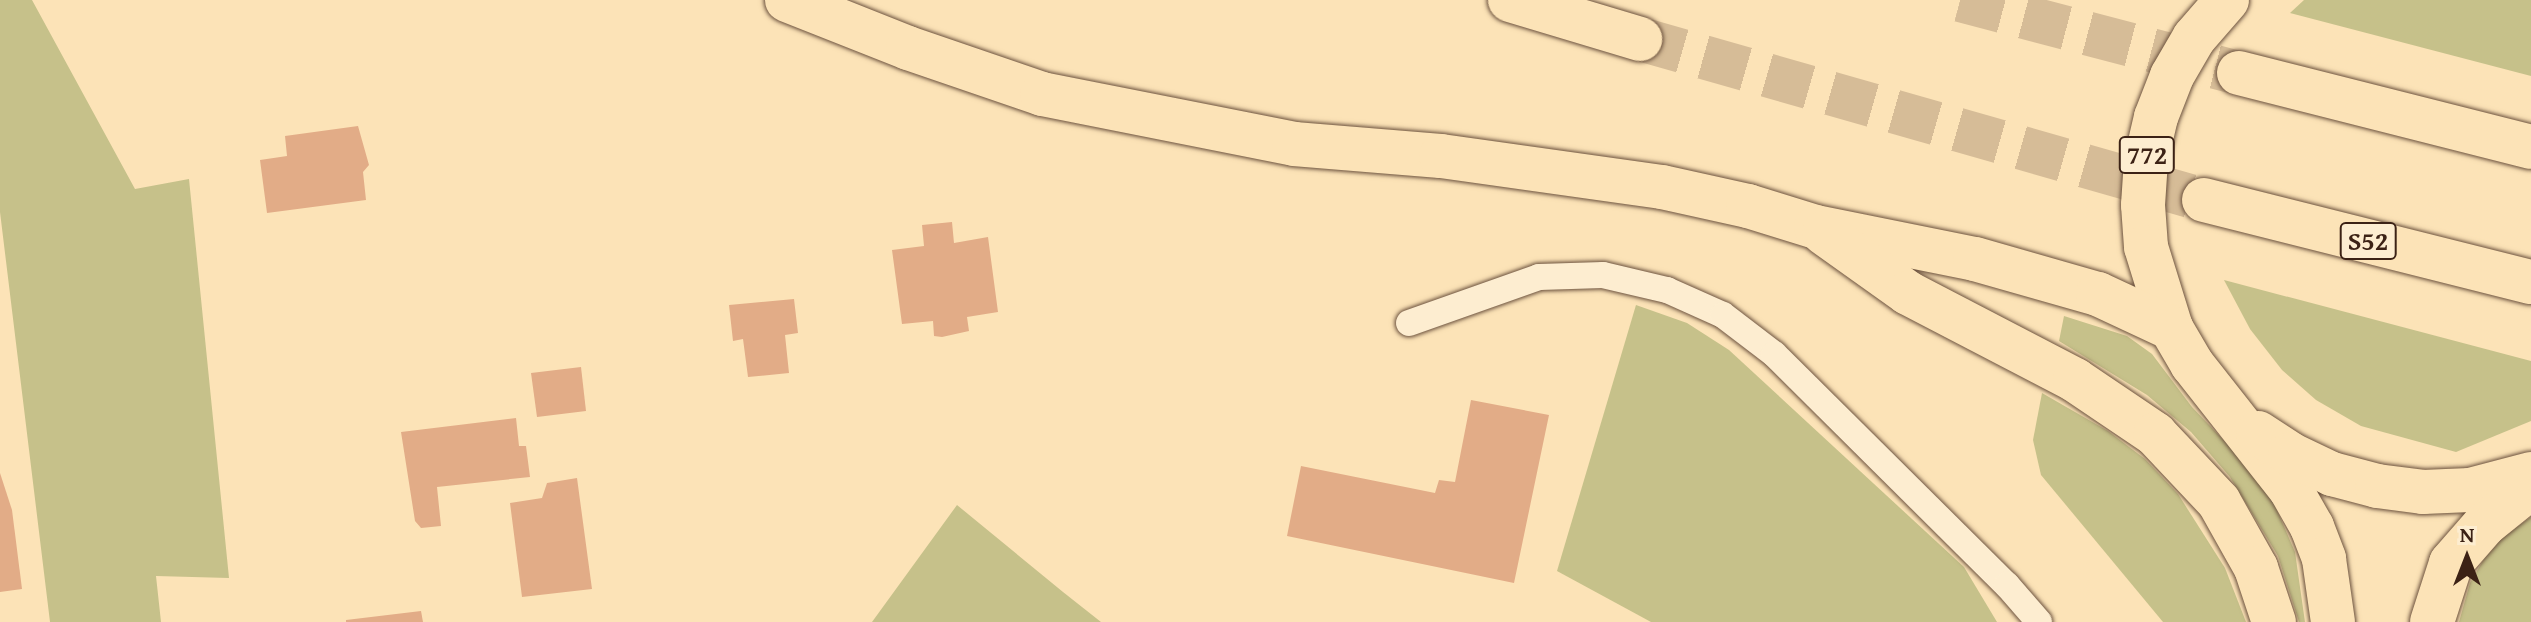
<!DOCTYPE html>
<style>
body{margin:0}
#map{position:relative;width:2531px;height:622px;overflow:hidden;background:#fce3b7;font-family:"Gentium Book Plus",serif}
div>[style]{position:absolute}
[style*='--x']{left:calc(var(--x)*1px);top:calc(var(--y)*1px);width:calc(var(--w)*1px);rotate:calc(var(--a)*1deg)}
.green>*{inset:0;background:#c6c18a}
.building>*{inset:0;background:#e2ac87}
.highway-tunnel>*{height:44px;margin-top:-22px;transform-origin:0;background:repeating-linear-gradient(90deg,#d6bc97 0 44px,transparent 0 66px)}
.roads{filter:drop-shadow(0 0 2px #6c523e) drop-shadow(0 0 2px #6c523e)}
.lane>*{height:26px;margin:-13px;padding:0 13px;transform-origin:13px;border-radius:13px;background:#fdedd0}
.primary>*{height:44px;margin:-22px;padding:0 22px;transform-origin:22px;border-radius:22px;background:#fce3b7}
.highway>*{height:44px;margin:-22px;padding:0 22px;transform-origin:22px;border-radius:22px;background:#fce3b7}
span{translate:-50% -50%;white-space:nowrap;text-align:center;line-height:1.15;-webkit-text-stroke:7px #fdedd0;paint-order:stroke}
.shield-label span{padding:2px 6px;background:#fdedd0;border:2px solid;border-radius:6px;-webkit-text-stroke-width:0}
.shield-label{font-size:26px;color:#3c2215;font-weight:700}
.north{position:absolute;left:2427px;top:518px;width:80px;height:80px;-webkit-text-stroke:6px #fdedd0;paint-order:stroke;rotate:0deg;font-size:22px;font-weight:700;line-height:32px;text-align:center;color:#3c2215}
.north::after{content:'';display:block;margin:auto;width:28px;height:36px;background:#3c2215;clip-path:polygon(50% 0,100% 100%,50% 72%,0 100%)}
</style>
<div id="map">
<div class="green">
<div style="clip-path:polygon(0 0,32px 0,135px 189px,189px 179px,229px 578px,156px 576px,161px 622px,50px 622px,0 212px)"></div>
<div style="clip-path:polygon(2304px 0,2531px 0,2531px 76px,2290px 13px)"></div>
<div style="clip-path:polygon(2224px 280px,2531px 361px,2531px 421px,2456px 452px,2361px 426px,2316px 400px,2282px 370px,2250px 329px)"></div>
<div style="clip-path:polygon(1636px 305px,1687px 323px,1729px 350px,1964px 567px,1997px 622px,1651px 622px,1557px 571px)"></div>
<div style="clip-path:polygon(2064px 316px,2127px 336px,2152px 354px,2192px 407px,2250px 468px,2270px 494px,2295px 552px,2305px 622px,2299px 622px,2278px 556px,2230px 477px,2191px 432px,2147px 395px,2059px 341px)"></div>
<div style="clip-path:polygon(2042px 393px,2108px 431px,2145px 459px,2178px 494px,2225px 568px,2246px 622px,2163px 622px,2041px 475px,2033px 440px)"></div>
<div style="clip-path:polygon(957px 505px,1063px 592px,1101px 622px,872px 622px)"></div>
<div style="clip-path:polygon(2531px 517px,2531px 622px,2459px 622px,2470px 583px,2484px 559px,2504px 536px)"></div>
</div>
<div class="building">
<div style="clip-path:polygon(358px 126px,369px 165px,363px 172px,366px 200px,267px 213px,260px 160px,287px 156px,285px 136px)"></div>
<div style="clip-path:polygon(952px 222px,954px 243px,988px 237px,998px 312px,967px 317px,969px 331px,942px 337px,934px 336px,933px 321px,902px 324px,892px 250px,924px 246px,922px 225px)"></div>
<div style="clip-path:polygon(794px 299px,798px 333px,785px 335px,789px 373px,748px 377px,743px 339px,733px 341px,729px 305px)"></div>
<div style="clip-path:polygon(581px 367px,586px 411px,537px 417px,531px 373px)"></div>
<div style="clip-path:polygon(1471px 400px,1549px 415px,1514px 583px,1287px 536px,1301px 466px,1435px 493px,1439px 480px,1455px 482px)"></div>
<div style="clip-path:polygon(516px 418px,519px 446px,526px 446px,530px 477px,437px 487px,441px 526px,421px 528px,415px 521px,401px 432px)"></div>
<div style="clip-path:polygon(0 473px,12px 510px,22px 589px,0 592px)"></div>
<div style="clip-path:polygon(577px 478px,592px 589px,522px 597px,510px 503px,542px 498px,547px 483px)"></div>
<div style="clip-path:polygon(421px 611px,423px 622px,346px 622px,346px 620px)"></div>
</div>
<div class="highway-tunnel">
<div style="--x:1960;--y:0;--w:288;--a:14.7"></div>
<div style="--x:1640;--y:39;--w:587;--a:15.93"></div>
</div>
<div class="roads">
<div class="lane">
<div style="--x:1409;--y:323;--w:138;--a:-19.5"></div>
<div style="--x:1539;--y:277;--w:64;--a:-1.8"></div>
<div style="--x:1603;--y:275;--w:66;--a:13.2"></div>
<div style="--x:1667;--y:290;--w:61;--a:24.1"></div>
<div style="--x:1723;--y:315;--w:64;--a:37.4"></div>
<div style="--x:1774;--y:354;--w:328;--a:44.8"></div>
<div style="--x:2007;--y:585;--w:49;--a:49.1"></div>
</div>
<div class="primary">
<div style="--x:2227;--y:0;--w:50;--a:131"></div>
<div style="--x:2194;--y:38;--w:44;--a:120.1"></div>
<div style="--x:2172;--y:76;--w:44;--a:111.3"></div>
<div style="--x:2156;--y:117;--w:44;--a:103.1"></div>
<div style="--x:2146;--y:160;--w:45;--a:93.8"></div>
<div style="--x:2143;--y:205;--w:42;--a:85.9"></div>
<div style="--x:2146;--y:247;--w:85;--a:72.8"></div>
<div style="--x:2171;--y:328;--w:42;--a:59.7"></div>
<div style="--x:2192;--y:364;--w:160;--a:51.8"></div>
<div style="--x:2291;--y:490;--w:43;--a:60.4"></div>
<div style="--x:2312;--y:527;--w:34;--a:69"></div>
<div style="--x:2324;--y:559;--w:64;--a:81.9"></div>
<div style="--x:2258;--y:433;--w:38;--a:33"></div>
<div style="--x:2290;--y:454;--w:47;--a:25.5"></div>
<div style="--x:2332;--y:474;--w:47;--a:14.9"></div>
<div style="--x:2377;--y:486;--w:46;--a:7.4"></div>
<div style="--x:2423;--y:492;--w:47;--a:-2.4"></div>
<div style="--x:2470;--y:490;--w:63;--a:-14.7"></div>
<div style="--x:2432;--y:622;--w:62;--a:-72.1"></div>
<div style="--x:2451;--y:563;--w:52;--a:-48.9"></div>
<div style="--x:2485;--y:524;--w:59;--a:-38.8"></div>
</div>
<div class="highway">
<div style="--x:787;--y:0;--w:130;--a:21.6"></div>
<div style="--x:908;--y:48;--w:142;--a:18.9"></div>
<div style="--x:1042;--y:94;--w:257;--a:11.2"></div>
<div style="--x:1294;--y:144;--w:147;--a:4.7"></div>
<div style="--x:1441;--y:156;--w:223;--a:8"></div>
<div style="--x:1662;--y:187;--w:88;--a:12.5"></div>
<div style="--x:1748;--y:206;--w:71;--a:17.2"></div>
<div style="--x:1816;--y:227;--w:162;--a:11.4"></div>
<div style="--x:1975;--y:259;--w:128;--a:15.9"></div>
<div style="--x:2098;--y:294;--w:81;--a:25"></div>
<div style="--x:1510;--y:0;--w:136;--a:16.7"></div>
<div style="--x:2239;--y:73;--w:301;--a:14.2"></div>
<div style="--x:2204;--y:200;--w:337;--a:14.1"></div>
<div style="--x:1824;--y:233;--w:103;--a:35.5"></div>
<div style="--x:1908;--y:293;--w:188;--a:27.5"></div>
<div style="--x:2075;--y:380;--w:97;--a:34"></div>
<div style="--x:2155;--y:434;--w:93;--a:46.7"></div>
<div style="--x:2219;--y:502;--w:76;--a:60.7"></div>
<div style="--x:2256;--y:568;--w:57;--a:71.6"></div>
</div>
</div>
<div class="shield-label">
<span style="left:2147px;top:155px">772</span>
<span style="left:2368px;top:241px">S52</span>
</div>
<div class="north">N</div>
</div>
